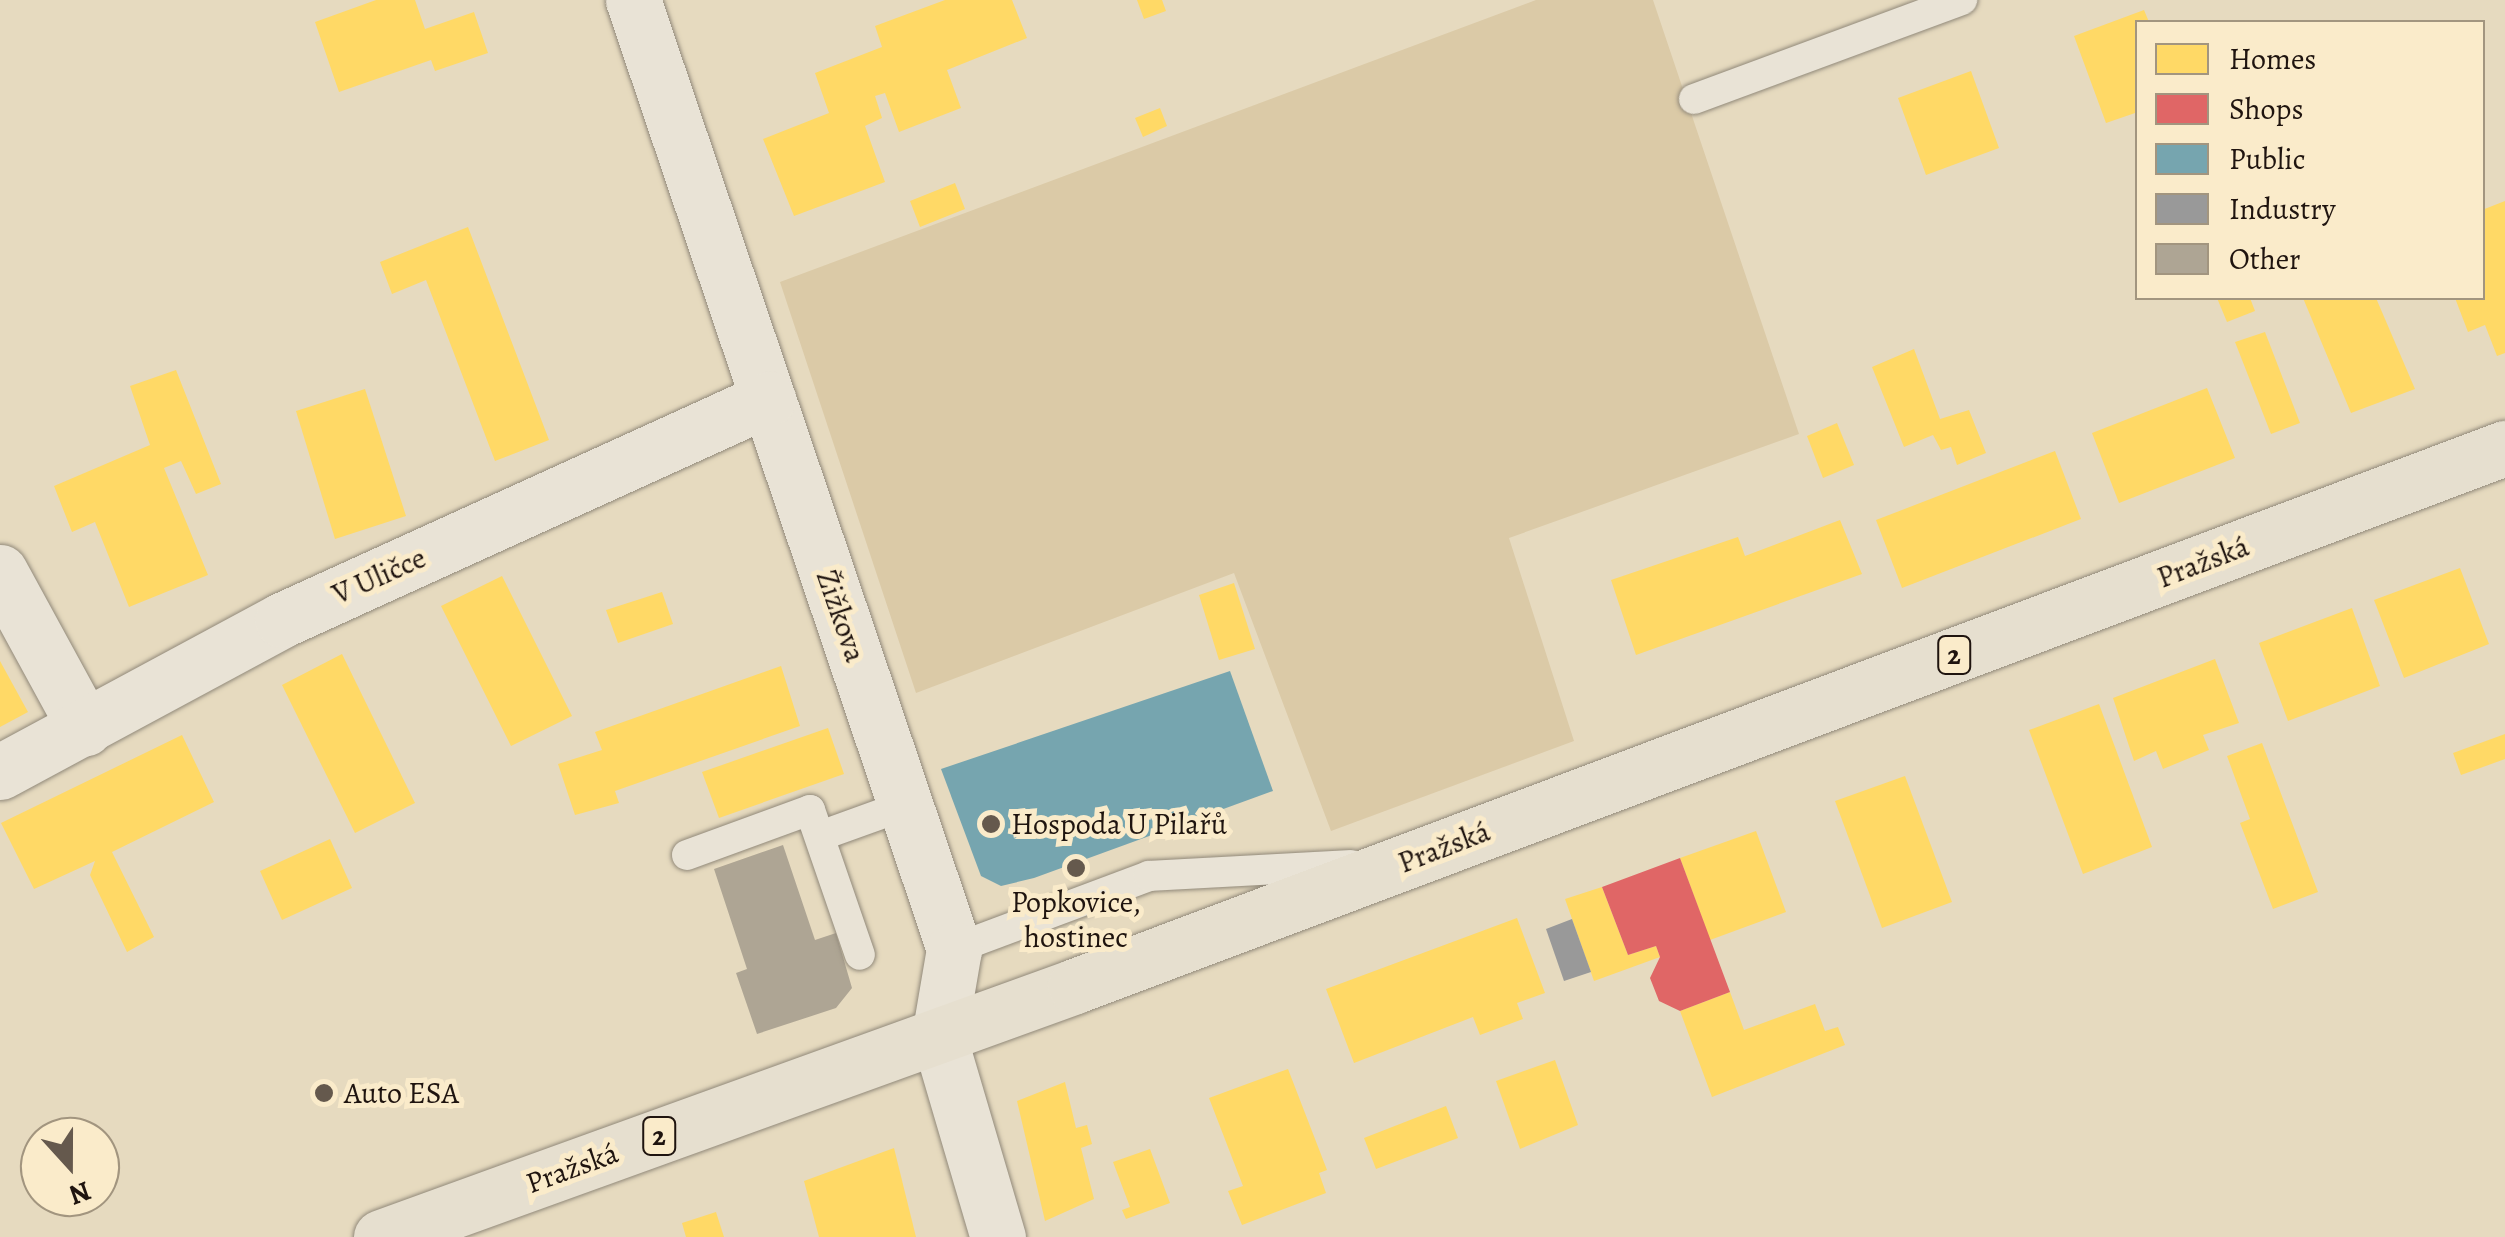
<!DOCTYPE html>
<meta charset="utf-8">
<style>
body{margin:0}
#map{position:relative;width:2505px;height:1237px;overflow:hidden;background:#e6dabf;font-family:Alegreya,serif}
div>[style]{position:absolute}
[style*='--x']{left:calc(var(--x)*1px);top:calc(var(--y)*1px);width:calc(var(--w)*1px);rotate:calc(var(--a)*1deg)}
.green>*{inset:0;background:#dbcaa7}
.homes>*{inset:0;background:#ffd966}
.shops>*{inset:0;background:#e06666}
.public>*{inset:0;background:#76a5af}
.industry>*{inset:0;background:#999}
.building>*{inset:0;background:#aea594}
.roads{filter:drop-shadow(0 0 2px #91897a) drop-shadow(0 0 2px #91897a)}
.service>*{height:30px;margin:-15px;padding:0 15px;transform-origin:15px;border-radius:15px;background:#e9e3d6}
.minor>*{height:55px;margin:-27.5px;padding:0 27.5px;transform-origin:27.5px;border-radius:27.5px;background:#e9e3d6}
.primary>*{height:55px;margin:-27.5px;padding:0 27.5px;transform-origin:27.5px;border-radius:27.5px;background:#e6dfcf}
.dots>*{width:28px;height:28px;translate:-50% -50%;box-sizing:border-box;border:5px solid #faebca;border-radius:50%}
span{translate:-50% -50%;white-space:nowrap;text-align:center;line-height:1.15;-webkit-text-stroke:10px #faebca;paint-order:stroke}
.shield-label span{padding:2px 8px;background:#faebca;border:2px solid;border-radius:8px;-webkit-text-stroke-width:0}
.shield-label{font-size:28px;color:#1f140f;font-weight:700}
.street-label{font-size:30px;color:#1f140f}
.poi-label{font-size:30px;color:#1f140f}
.left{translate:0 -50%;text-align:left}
.legend{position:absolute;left:2135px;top:20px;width:350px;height:280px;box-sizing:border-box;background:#faebca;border:2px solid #a2957f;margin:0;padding:12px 18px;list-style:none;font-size:30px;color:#1f140f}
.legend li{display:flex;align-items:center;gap:20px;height:50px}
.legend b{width:50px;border:2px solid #a2957f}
.north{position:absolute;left:20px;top:1117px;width:100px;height:100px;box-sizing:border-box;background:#faebca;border:2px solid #a2957f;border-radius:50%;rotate:159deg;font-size:28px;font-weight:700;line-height:40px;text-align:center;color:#1f140f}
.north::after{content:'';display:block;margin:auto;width:35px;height:45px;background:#65594d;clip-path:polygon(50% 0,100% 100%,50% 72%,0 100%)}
</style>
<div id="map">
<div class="green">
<div style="clip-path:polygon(1536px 0,1653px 0,1799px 434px,1509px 538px,1574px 741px,1331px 831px,1234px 573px,916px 693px,780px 282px)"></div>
</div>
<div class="homes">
<div style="clip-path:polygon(376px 0,415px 0,425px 29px,474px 12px,488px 53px,435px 71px,431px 60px,339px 92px,315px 22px)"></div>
<div style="clip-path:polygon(945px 0,1012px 0,1027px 38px,947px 70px,961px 108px,899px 132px,885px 93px,875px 96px,882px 118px,865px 126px,885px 182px,794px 216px,763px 139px,829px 113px,815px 73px,882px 47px,875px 26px)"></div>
<div style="clip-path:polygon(1137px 0,1162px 0,1166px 11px,1144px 19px)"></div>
<div style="clip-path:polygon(2144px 10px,2149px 22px,2138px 22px,2138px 112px,2106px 123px,2074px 36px)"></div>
<div style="clip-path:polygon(1971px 71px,1999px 148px,1926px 175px,1898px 98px)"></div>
<div style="clip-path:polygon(1160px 108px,1167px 126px,1143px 137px,1135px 118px)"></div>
<div style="clip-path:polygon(955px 183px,965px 209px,920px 227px,910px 201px)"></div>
<div style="clip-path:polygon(2505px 201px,2505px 353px,2497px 356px,2485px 325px,2468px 332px,2455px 298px,2482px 298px,2482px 210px)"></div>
<div style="clip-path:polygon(468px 227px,549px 440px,495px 461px,426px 280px,392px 294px,380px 262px)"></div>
<div style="clip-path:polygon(2217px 298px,2250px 298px,2255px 311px,2227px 322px)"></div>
<div style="clip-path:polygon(2303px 298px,2376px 298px,2415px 389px,2351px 413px)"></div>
<div style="clip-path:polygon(2265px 332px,2300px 423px,2271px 434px,2235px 342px)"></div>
<div style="clip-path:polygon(1914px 349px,1940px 419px,1969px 410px,1986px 453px,1957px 465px,1951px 447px,1941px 450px,1933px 435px,1904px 447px,1872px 367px)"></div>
<div style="clip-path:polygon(176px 370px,221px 484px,196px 494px,181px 461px,164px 468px,208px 575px,129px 607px,95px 522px,72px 532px,54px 486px,150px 445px,130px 386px)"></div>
<div style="clip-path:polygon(2207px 388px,2235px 458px,2119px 503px,2092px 433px)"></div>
<div style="clip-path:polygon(365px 389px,406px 516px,335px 539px,296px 411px)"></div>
<div style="clip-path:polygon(1837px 423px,1854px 465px,1823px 478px,1807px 436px)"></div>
<div style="clip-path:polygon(2055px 451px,2081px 519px,1902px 588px,1876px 520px)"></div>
<div style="clip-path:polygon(1840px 520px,1862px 574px,1636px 655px,1611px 580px,1738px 537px,1745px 556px)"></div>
<div style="clip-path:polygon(2460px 568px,2489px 644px,2404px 678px,2374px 600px)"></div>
<div style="clip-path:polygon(502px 576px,572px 716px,511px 746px,441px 606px)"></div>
<div style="clip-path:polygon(1234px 583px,1255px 649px,1219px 660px,1199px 595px)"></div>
<div style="clip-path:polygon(662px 592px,673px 624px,618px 643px,606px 610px)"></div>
<div style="clip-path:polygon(2352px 608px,2380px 686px,2288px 721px,2259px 643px)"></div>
<div style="clip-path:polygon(342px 654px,415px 803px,355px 833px,282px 685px)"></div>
<div style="clip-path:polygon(2215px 659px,2239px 723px,2203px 735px,2209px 750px,2163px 769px,2156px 751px,2134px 761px,2113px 698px)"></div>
<div style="clip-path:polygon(0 661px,28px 712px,0 727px)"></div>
<div style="clip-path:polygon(781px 666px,800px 726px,615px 791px,619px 803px,575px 815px,558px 764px,602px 750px,595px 732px)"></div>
<div style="clip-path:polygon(2099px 704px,2152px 847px,2083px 874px,2029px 730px)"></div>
<div style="clip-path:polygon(828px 728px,844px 774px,719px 818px,702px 772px)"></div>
<div style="clip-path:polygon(2505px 734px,2505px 759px,2461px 775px,2453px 753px)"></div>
<div style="clip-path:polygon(182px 735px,214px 802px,112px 852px,154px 937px,127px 952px,90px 875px,95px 861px,34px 889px,1px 823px)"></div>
<div style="clip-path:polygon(2262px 743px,2318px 892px,2273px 909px,2240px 823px,2250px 819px,2227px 756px)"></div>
<div style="clip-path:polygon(1905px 776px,1952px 902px,1882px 928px,1835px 801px)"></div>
<div style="clip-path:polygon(1756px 831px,1786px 912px,1710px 940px,1680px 858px)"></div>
<div style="clip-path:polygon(330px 839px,352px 888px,282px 920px,260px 871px)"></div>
<div style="clip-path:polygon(1602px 887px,1628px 955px,1656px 946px,1660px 957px,1594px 981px,1565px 899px)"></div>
<div style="clip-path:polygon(1517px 918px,1545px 993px,1517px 1003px,1523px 1019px,1480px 1035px,1473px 1017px,1354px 1063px,1326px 989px)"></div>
<div style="clip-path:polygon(1730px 992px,1744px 1030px,1815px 1004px,1825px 1031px,1838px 1027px,1845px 1045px,1712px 1097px,1680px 1011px)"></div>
<div style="clip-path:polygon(1555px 1060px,1578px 1125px,1520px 1149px,1496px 1081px)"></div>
<div style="clip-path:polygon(1288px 1069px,1327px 1170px,1319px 1173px,1326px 1193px,1242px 1225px,1228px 1191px,1243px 1186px,1209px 1098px)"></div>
<div style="clip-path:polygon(1065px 1082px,1076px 1128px,1087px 1125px,1092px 1144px,1081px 1148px,1094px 1199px,1045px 1221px,1017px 1101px)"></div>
<div style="clip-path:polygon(1446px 1106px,1458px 1138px,1376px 1169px,1364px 1138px)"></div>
<div style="clip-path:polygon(894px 1148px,916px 1237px,819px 1237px,804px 1181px)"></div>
<div style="clip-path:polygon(1150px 1149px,1170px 1203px,1126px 1219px,1122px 1210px,1130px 1207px,1113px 1162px)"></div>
<div style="clip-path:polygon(716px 1212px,724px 1237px,686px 1237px,682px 1223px)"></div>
</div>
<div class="shops">
<div style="clip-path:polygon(1680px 858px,1730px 992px,1680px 1011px,1659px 1001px,1650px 978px,1660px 957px,1656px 946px,1628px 955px,1602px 887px)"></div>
</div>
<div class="public">
<div style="clip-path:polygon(1230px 671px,1273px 791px,1034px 878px,1001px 886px,981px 876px,941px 769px)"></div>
</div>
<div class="industry">
<div style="clip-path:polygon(1572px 919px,1591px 972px,1564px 981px,1546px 929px)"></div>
</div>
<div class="building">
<div style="clip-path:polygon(783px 845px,815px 940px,836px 933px,852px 988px,836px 1008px,757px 1034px,736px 973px,747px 969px,714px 869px)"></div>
</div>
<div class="roads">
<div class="service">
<div style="--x:1694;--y:99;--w:286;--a:-20.3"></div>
<div style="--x:820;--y:836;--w:91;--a:-19.8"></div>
<div style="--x:687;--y:855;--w:131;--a:-20.1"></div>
<div style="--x:810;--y:810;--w:153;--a:71"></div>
<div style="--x:954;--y:949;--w:208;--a:-20.5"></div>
<div style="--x:1149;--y:876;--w:202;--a:-3.1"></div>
</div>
<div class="minor">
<div style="--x:633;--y:0;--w:1002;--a:71.31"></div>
<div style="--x:954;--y:949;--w:89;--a:99.7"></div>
<div style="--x:939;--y:1037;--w:209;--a:73.6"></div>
<div style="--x:0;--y:572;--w:178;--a:61.4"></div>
<div style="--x:0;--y:772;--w:320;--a:-28.3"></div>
<div style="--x:282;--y:620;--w:534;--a:-24.45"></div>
</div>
<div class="primary">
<div style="--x:381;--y:1237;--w:738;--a:-19.88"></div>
<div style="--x:1075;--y:986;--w:1528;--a:-20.62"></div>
</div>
</div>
<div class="dots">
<div style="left:991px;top:824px;background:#65594d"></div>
<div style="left:1076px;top:868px;background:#65594d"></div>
<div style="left:324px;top:1093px;background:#65594d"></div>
</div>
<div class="shield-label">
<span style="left:1954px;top:655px">2</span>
<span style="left:659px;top:1136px">2</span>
</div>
<div class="street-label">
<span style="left:2203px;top:562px;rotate:-21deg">Pražská</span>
<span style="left:379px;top:576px;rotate:-24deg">V Uličce</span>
<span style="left:841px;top:616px;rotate:71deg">Žižkova</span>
<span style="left:1444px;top:847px;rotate:-21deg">Pražská</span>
<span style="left:572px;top:1168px;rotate:-20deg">Pražská</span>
</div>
<div class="poi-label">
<span class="left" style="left:1011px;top:824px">Hospoda U Pilařů</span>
<span style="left:1076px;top:919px">Popkovice,<br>hostinec</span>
<span class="left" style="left:344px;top:1093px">Auto ESA</span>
</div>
<ul class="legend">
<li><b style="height:28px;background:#ffd966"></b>Homes</li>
<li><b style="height:28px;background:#e06666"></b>Shops</li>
<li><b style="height:28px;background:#76a5af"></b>Public</li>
<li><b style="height:28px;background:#999"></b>Industry</li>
<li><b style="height:28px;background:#aea594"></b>Other</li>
</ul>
<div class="north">N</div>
</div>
